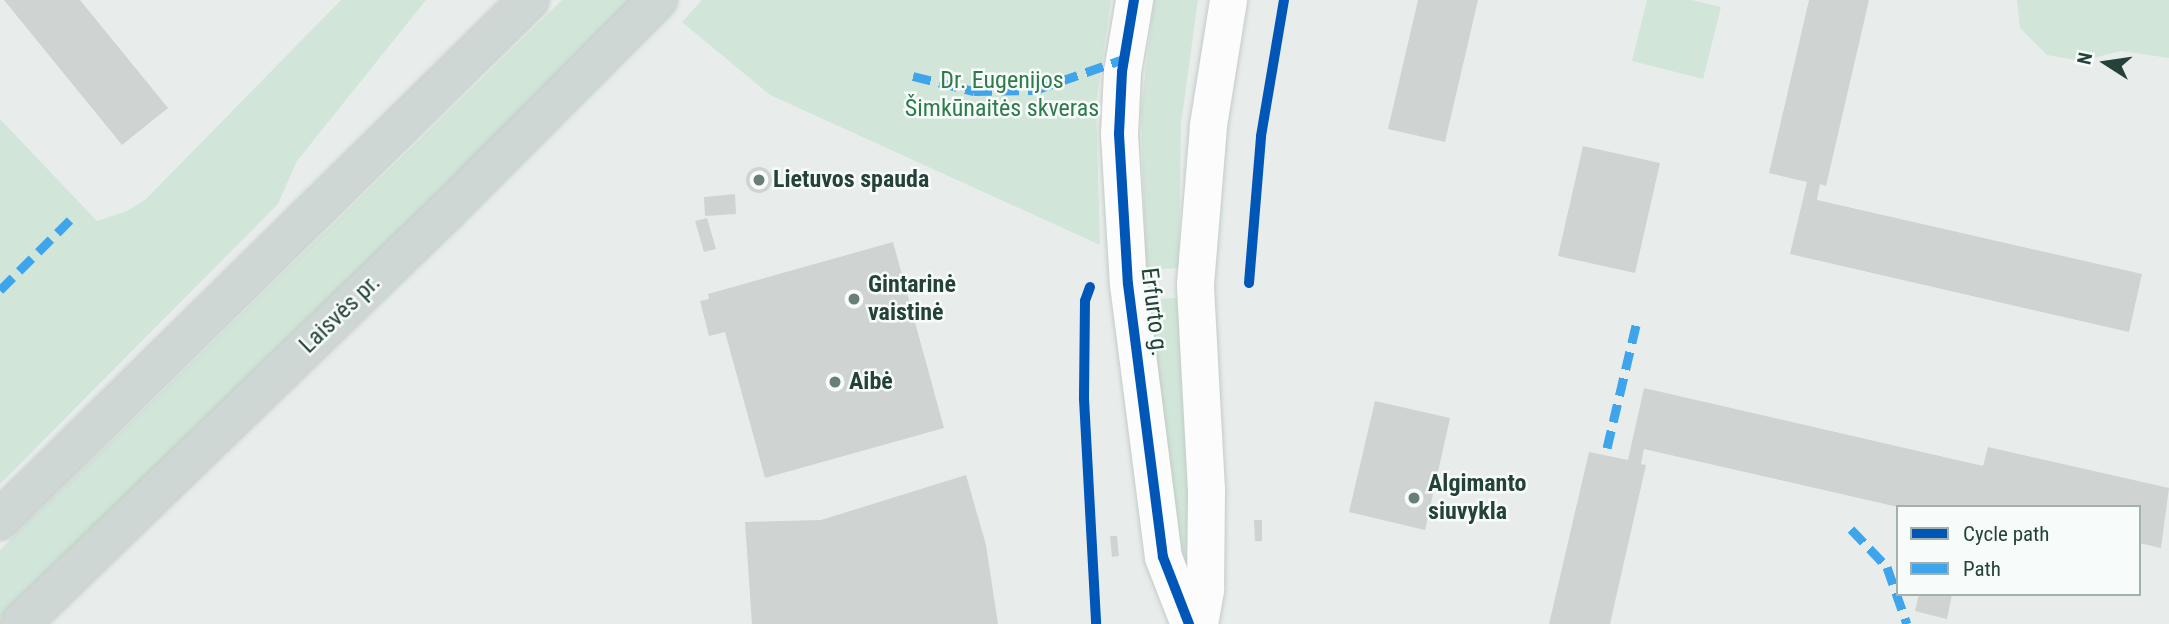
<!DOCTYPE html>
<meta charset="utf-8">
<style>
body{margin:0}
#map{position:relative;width:2169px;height:624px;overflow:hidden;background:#e8edeb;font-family:"Roboto Condensed",sans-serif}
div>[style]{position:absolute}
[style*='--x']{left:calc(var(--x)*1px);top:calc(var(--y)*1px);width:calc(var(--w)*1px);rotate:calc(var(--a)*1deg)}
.green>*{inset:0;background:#d1e6d8}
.building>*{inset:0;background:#cfd4d2}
.round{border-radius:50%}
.roads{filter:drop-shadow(0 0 2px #c3cbc8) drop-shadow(0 0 2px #c3cbc8)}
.secondary>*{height:37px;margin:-18.5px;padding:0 18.5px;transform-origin:18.5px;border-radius:18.5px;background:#fcfcfc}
.primary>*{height:38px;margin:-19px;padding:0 19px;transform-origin:19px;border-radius:19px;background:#cfd7d5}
.quiet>*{height:9px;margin-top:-4.5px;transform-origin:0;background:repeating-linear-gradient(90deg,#3ea4ec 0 18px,transparent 0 27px)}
.cycleway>*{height:10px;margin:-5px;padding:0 5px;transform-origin:5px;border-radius:5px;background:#0057b8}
.dots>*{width:19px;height:19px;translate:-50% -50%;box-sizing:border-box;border:4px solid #f7fbf9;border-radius:50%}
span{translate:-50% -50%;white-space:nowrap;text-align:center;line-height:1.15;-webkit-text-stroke:5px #f7fbf9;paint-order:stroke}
.park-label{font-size:24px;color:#2d7a4b}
.poi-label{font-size:24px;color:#24423a;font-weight:700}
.left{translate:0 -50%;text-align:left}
.street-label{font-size:24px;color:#24423a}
.legend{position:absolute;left:1896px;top:505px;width:245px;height:91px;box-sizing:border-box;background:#f7fbf9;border:2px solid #a3b1ad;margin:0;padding:9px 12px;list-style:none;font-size:21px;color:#24423a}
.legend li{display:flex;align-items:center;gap:14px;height:35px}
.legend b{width:35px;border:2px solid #a3b1ad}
.north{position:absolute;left:2071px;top:28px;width:70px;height:70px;-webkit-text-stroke:5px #f7fbf9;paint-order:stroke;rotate:282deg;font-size:19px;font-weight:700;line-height:28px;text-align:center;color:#24423a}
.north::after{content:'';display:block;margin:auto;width:24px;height:32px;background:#24423a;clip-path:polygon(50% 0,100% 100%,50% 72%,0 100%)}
</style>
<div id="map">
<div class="green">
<div style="clip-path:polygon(341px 0,426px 0,297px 161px,278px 204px,0 484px,0 119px,97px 221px,127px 211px,146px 199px)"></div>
<div style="clip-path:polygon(562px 0,631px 0,584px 53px,0 617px,0 550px)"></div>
<div style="clip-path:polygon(702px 0,1111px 0,1096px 104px,1100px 245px,770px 95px,682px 22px)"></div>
<div style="clip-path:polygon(1154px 0,1198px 0,1181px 124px,1179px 268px,1146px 270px,1141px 111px)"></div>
<div style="clip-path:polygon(1647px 0,1692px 0,1721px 7px,1703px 79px,1632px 61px)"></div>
<div style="clip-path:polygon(2017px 0,2169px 0,2169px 58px,2121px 51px,2081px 61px,2047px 55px,2020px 28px)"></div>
<div style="clip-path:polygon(1180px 298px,1194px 614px,1189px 615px,1148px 299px)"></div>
</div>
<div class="building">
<div style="clip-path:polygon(4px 0,80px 0,168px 108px,122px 145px)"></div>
<div style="clip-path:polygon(1418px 0,1478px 0,1445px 142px,1388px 129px)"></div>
<div style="clip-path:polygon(1809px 0,1869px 0,1826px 186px,1820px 184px,1817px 200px,2142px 274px,2129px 332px,1790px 254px,1807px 182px,1769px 173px)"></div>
<div style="clip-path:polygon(1583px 146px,1660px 163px,1635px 273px,1558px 256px)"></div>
<div class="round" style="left:746px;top:167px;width:26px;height:26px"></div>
<div style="clip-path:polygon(735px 194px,736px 214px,705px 216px,704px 197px)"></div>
<div style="clip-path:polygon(707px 218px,716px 249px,704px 252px,695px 221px)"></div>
<div style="clip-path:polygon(893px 242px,944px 428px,765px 478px,725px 332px,709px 336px,700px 301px,709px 299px,708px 294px)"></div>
<div style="clip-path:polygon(1644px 388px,1983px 466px,1988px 447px,2169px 488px,2161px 548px,2139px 543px,2139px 507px,1898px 507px,1644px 449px,1641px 464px,1646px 465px,1610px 624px,1549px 624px,1589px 452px,1628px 460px)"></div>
<div style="clip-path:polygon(1375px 401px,1450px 418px,1425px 530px,1349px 512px)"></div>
<div style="clip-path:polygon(966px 475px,986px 545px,998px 624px,752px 624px,745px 522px,821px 520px)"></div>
<div style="clip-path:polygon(1254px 520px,1262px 520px,1262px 541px,1255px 541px)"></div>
<div style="clip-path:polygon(1110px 536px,1117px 536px,1119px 556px,1112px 557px)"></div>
<div style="clip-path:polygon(1919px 594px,1952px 594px,1947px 619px,1915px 611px)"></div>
</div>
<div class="roads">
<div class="secondary">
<div style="--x:1134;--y:0;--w:73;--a:99.5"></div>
<div style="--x:1122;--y:72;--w:62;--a:92.8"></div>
<div style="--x:1119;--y:134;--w:150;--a:86.6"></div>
<div style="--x:1128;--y:284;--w:275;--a:82.7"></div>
<div style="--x:1163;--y:557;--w:72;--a:68.8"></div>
<div style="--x:1199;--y:624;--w:36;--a:-80"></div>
<div style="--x:1205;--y:589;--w:99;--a:-89.4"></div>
<div style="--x:1206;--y:490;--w:206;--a:-93.1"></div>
<div style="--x:1195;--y:284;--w:160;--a:-85.3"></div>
<div style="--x:1208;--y:125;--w:127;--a:-80.9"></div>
</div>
<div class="primary">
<div style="--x:0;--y:520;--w:742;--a:-44.51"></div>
<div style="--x:20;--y:624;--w:594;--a:-44.05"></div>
<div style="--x:447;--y:211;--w:298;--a:-45.1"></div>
</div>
</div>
<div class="quiet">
<div style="--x:913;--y:76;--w:63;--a:13.8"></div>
<div style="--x:974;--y:91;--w:61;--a:-0.9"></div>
<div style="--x:1035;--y:90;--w:94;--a:-19.2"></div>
<div style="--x:0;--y:290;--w:103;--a:-45"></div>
<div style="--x:1607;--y:448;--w:130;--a:-76.7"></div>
<div style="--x:1851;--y:529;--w:52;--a:46.5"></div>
<div style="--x:1887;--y:567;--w:60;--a:70.7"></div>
</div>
<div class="cycleway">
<div style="--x:1134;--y:0;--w:73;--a:99.5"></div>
<div style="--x:1122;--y:72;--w:62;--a:92.8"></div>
<div style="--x:1119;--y:134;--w:150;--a:86.6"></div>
<div style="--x:1128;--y:284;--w:275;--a:82.7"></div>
<div style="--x:1163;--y:557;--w:72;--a:68.8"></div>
<div style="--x:1249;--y:283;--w:147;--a:-85.3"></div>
<div style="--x:1261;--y:136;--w:138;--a:-80.4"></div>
<div style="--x:1090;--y:287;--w:15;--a:110"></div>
<div style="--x:1085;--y:301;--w:98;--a:90.6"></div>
<div style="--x:1084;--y:399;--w:225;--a:86.9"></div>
</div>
<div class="dots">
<div style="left:759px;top:180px;background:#697e78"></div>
<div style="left:854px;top:299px;background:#697e78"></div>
<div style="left:835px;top:382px;background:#697e78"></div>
<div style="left:1414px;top:498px;background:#697e78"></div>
</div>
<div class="park-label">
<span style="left:1002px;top:95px">Dr. Eugenijos<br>Šimkūnaitės skveras</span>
</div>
<div class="poi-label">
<span class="left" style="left:773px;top:180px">Lietuvos spauda</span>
<span class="left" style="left:868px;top:299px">Gintarinė<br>vaistinė</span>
<span class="left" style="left:849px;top:382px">Aibė</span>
<span class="left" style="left:1428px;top:498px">Algimanto<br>siuvykla</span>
</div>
<div class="street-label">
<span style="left:1154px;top:312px;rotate:83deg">Erfurto g.</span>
<span style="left:340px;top:314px;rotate:-44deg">Laisvės pr.</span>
</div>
<ul class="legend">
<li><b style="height:9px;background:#0057b8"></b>Cycle path</li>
<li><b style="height:9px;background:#3ea4ec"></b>Path</li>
</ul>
<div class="north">N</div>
</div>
